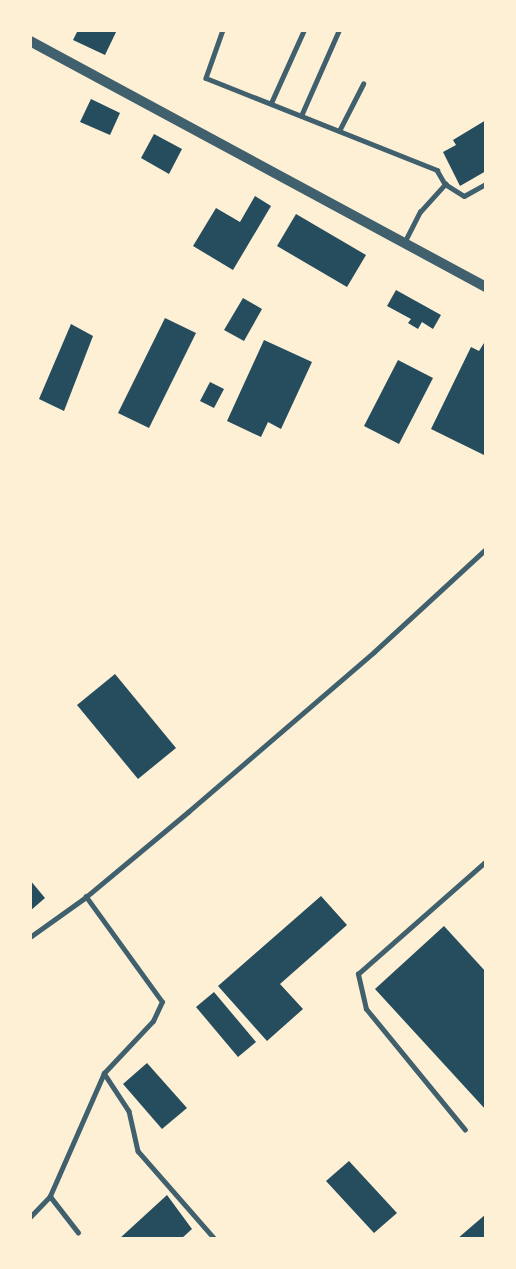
<!DOCTYPE html>
<style>
body{margin:0}
#map{position:relative;width:516px;height:1269px;overflow:hidden;background:#fdf0d5;font-family:"Fira Sans",sans-serif}
div>[style]{position:absolute}
[style*='--x']{left:calc(var(--x)*1px);top:calc(var(--y)*1px);width:calc(var(--w)*1px);rotate:calc(var(--a)*1deg)}
.building>*{inset:0;background:#264d5e}
.service>*{height:4.5px;margin:-2.25px;padding:0 2.25px;transform-origin:2.25px;border-radius:2.25px;background:#3f606c}
.tertiary>*{height:10px;margin:-5px;padding:0 5px;transform-origin:5px;border-radius:5px;background:#3f606c}
span{translate:-50% -50%;white-space:nowrap;text-align:center;line-height:1.15;-webkit-text-stroke:4.5px #fdf0d5;paint-order:stroke}
.frame{position:absolute;inset:0;border:32px solid #fdf0d5;pointer-events:none}
</style>
<div id="map">
<div class="building">
<div style="clip-path:polygon(78px 30px,117px 30px,105px 55px,73px 40px)"></div>
<div style="clip-path:polygon(91px 99px,120px 113px,110px 135px,80px 122px)"></div>
<div style="clip-path:polygon(486px 120px,486px 171px,460px 186px,443px 152px,456px 145px,453px 140px)"></div>
<div style="clip-path:polygon(154px 134px,182px 149px,169px 174px,141px 158px)"></div>
<div style="clip-path:polygon(255px 196px,271px 206px,233px 270px,193px 246px,216px 208px,240px 222px)"></div>
<div style="clip-path:polygon(296px 214px,366px 255px,347px 287px,277px 246px)"></div>
<div style="clip-path:polygon(396px 290px,441px 315px,433px 329px,422px 322px,418px 329px,408px 323px,411px 319px,387px 306px)"></div>
<div style="clip-path:polygon(243px 298px,262px 309px,244px 341px,224px 330px)"></div>
<div style="clip-path:polygon(165px 318px,196px 333px,149px 428px,118px 413px)"></div>
<div style="clip-path:polygon(71px 324px,93px 336px,64px 411px,39px 399px)"></div>
<div style="clip-path:polygon(264px 340px,312px 362px,281px 429px,268px 422px,261px 437px,227px 421px)"></div>
<div style="clip-path:polygon(484px 343px,486px 344px,486px 456px,431px 429px,471px 347px,479px 351px)"></div>
<div style="clip-path:polygon(398px 360px,433px 378px,399px 444px,364px 426px)"></div>
<div style="clip-path:polygon(210px 382px,224px 389px,214px 408px,200px 401px)"></div>
<div style="clip-path:polygon(115px 674px,176px 748px,138px 779px,77px 705px)"></div>
<div style="clip-path:polygon(30px 880px,45px 898px,30px 911px)"></div>
<div style="clip-path:polygon(321px 896px,347px 925px,280px 984px,303px 1009px,267px 1041px,218px 986px)"></div>
<div style="clip-path:polygon(444px 926px,486px 972px,486px 1110px,375px 989px)"></div>
<div style="clip-path:polygon(214px 992px,256px 1042px,238px 1057px,196px 1007px)"></div>
<div style="clip-path:polygon(147px 1063px,187px 1108px,162px 1129px,123px 1084px)"></div>
<div style="clip-path:polygon(349px 1161px,397px 1213px,374px 1233px,326px 1181px)"></div>
<div style="clip-path:polygon(167px 1195px,192px 1229px,181px 1239px,119px 1239px)"></div>
<div style="clip-path:polygon(486px 1214px,486px 1239px,457px 1239px)"></div>
</div>
<div class="service">
<div style="--x:223;--y:30;--w:51;--a:109.5"></div>
<div style="--x:206;--y:78;--w:249;--a:21.7"></div>
<div style="--x:437;--y:170;--w:16;--a:60"></div>
<div style="--x:445;--y:184;--w:22;--a:32"></div>
<div style="--x:464;--y:196;--w:25;--a:-29"></div>
<div style="--x:271;--y:103;--w:80;--a:-65.7"></div>
<div style="--x:301;--y:116;--w:94;--a:-66.2"></div>
<div style="--x:339;--y:131;--w:53;--a:-62.9"></div>
<div style="--x:404;--y:243;--w:35;--a:-63"></div>
<div style="--x:420;--y:212;--w:38;--a:-48"></div>
<div style="--x:30;--y:937;--w:69;--a:-35.5"></div>
<div style="--x:86;--y:897;--w:133;--a:-39.8"></div>
<div style="--x:188;--y:812;--w:245;--a:-40.7"></div>
<div style="--x:374;--y:652;--w:152;--a:-42.6"></div>
<div style="--x:104;--y:1073;--w:45;--a:56.7"></div>
<div style="--x:129;--y:1111;--w:41;--a:77.3"></div>
<div style="--x:138;--y:1151;--w:117;--a:48.8"></div>
<div style="--x:465;--y:1130;--w:156;--a:-129.3"></div>
<div style="--x:366;--y:1009;--w:36;--a:-103"></div>
<div style="--x:358;--y:974;--w:171;--a:-41.4"></div>
<div style="--x:50;--y:1196;--w:46;--a:52.1"></div>
<div style="--x:30;--y:1217;--w:29;--a:-46"></div>
<div style="--x:50;--y:1196;--w:134;--a:-66.3"></div>
<div style="--x:104;--y:1073;--w:71;--a:-46.7"></div>
<div style="--x:153;--y:1021;--w:21;--a:-65"></div>
<div style="--x:162;--y:1002;--w:130;--a:-125.9"></div>
</div>
<div class="tertiary">
<div style="--x:30;--y:41;--w:518;--a:28.35"></div>
</div>
<div class="frame"></div>
</div>
